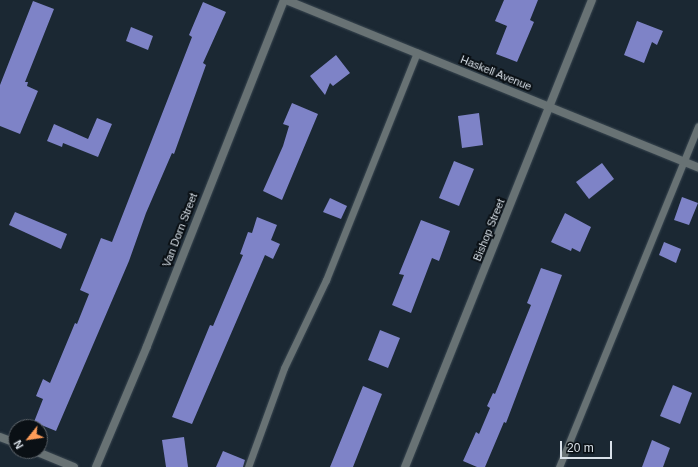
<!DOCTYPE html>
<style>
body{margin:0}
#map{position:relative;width:698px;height:467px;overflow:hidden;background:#1b2833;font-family:Helvetica,sans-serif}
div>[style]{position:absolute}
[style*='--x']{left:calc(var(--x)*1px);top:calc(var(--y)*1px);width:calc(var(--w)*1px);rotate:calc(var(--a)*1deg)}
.building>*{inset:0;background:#7e83c7}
.roads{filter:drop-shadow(0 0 1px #394650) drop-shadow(0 0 1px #394650)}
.service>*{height:7px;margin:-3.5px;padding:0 3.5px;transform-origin:3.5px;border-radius:3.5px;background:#687274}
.minor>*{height:8px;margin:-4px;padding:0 4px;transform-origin:4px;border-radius:4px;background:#687274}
span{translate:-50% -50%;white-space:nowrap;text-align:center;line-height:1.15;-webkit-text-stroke:4px #0a1015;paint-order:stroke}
.street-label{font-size:11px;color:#d9e1e9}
.north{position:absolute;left:8px;top:419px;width:40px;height:40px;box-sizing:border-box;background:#0a1015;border:1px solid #5d646a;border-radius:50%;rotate:240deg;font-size:11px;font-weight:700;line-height:16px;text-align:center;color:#d9e1e9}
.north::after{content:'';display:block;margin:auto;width:14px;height:18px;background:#fe9c58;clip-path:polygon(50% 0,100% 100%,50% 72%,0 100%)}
.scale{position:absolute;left:560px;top:441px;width:52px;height:18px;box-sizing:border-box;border:2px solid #d9e1e9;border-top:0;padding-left:5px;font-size:12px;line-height:14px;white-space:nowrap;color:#d9e1e9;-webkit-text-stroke:3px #0a1015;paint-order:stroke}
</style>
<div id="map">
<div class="building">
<div style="clip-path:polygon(504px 0,538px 0,530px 20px,534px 22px,517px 62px,496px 54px,507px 26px,495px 21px)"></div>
<div style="clip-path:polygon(33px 1px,54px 9px,25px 82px,28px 82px,27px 86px,38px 91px,20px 134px,0 126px,0 85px)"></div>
<div style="clip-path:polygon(203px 2px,226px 12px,203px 63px,206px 65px,174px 154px,172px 153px,146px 213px,129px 261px,56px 431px,34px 422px,43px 399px,36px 396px,43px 379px,50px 383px,75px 323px,77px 324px,89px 294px,80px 290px,101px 238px,112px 242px,192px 37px,189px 35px)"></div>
<div style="clip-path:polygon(637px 21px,663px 31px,657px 45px,652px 42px,644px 63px,624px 55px)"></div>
<div style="clip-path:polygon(131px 27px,153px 36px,148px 50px,126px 41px)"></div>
<div style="clip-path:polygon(336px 55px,350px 73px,333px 86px,330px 83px,325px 95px,310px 76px)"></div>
<div style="clip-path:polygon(292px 103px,318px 114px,282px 200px,263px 191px,283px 146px,289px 126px,283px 124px)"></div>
<div style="clip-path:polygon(479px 113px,483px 145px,462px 148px,458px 116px)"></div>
<div style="clip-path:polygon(97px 118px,112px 124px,98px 157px,63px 143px,62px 147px,47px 141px,54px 124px,88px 139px)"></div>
<div style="clip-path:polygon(454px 161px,474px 169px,459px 206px,439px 198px)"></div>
<div style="clip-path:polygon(602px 163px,614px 179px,589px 199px,576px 182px)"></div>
<div style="clip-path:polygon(682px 197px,698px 203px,689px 225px,674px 220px)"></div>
<div style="clip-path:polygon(330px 198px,347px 206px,341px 219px,323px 212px)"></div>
<div style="clip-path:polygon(15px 212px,67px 234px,61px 249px,9px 225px)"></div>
<div style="clip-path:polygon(565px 213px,591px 227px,580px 252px,572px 248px,571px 251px,551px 242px)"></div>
<div style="clip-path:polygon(257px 217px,277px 225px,271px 240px,280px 244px,273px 259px,265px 255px,192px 424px,172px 417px,210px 325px,213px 326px,243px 255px,240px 254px,248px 232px,252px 233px)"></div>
<div style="clip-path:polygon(421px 220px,450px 231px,439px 261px,432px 258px,411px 313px,392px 305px,404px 275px,399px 274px)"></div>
<div style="clip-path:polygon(664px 242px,681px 249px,676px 263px,659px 255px)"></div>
<div style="clip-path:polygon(541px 268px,562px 275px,506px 423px,504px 422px,485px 467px,477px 467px,463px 461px,476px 432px,479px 434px,490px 408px,487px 406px,493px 393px,495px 394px,531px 305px,527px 303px)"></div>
<div style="clip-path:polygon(380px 330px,400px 338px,388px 368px,368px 360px)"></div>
<div style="clip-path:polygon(673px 385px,692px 393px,680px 424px,660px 416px)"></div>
<div style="clip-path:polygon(363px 386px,382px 394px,370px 424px,353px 467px,330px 467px)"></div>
<div style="clip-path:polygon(184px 437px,188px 467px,166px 467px,162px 440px)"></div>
<div style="clip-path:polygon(652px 440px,670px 448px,663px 467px,642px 467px)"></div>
<div style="clip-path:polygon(223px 451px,245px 460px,243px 467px,216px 467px)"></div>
</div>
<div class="roads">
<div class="service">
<div style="--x:248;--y:467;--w:105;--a:-70"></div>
<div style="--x:284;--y:368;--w:98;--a:-64.5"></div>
<div style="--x:326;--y:280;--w:245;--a:-68.2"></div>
<div style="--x:559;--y:467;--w:368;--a:-67.8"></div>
</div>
<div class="minor">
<div style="--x:286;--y:0;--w:445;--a:22.1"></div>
<div style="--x:0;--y:437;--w:17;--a:21"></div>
<div style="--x:35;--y:451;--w:42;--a:22.3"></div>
<div style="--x:96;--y:467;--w:131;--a:-67.1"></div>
<div style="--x:147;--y:346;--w:372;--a:-68.4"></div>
<div style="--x:405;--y:467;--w:503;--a:-68.18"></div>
</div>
</div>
<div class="street-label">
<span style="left:496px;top:73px;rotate:22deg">Haskell Avenue</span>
<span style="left:180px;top:230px;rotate:-69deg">Van Dorn Street</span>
<span style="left:489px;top:230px;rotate:-68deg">Bishop Street</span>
</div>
<div class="north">N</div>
<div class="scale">20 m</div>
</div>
